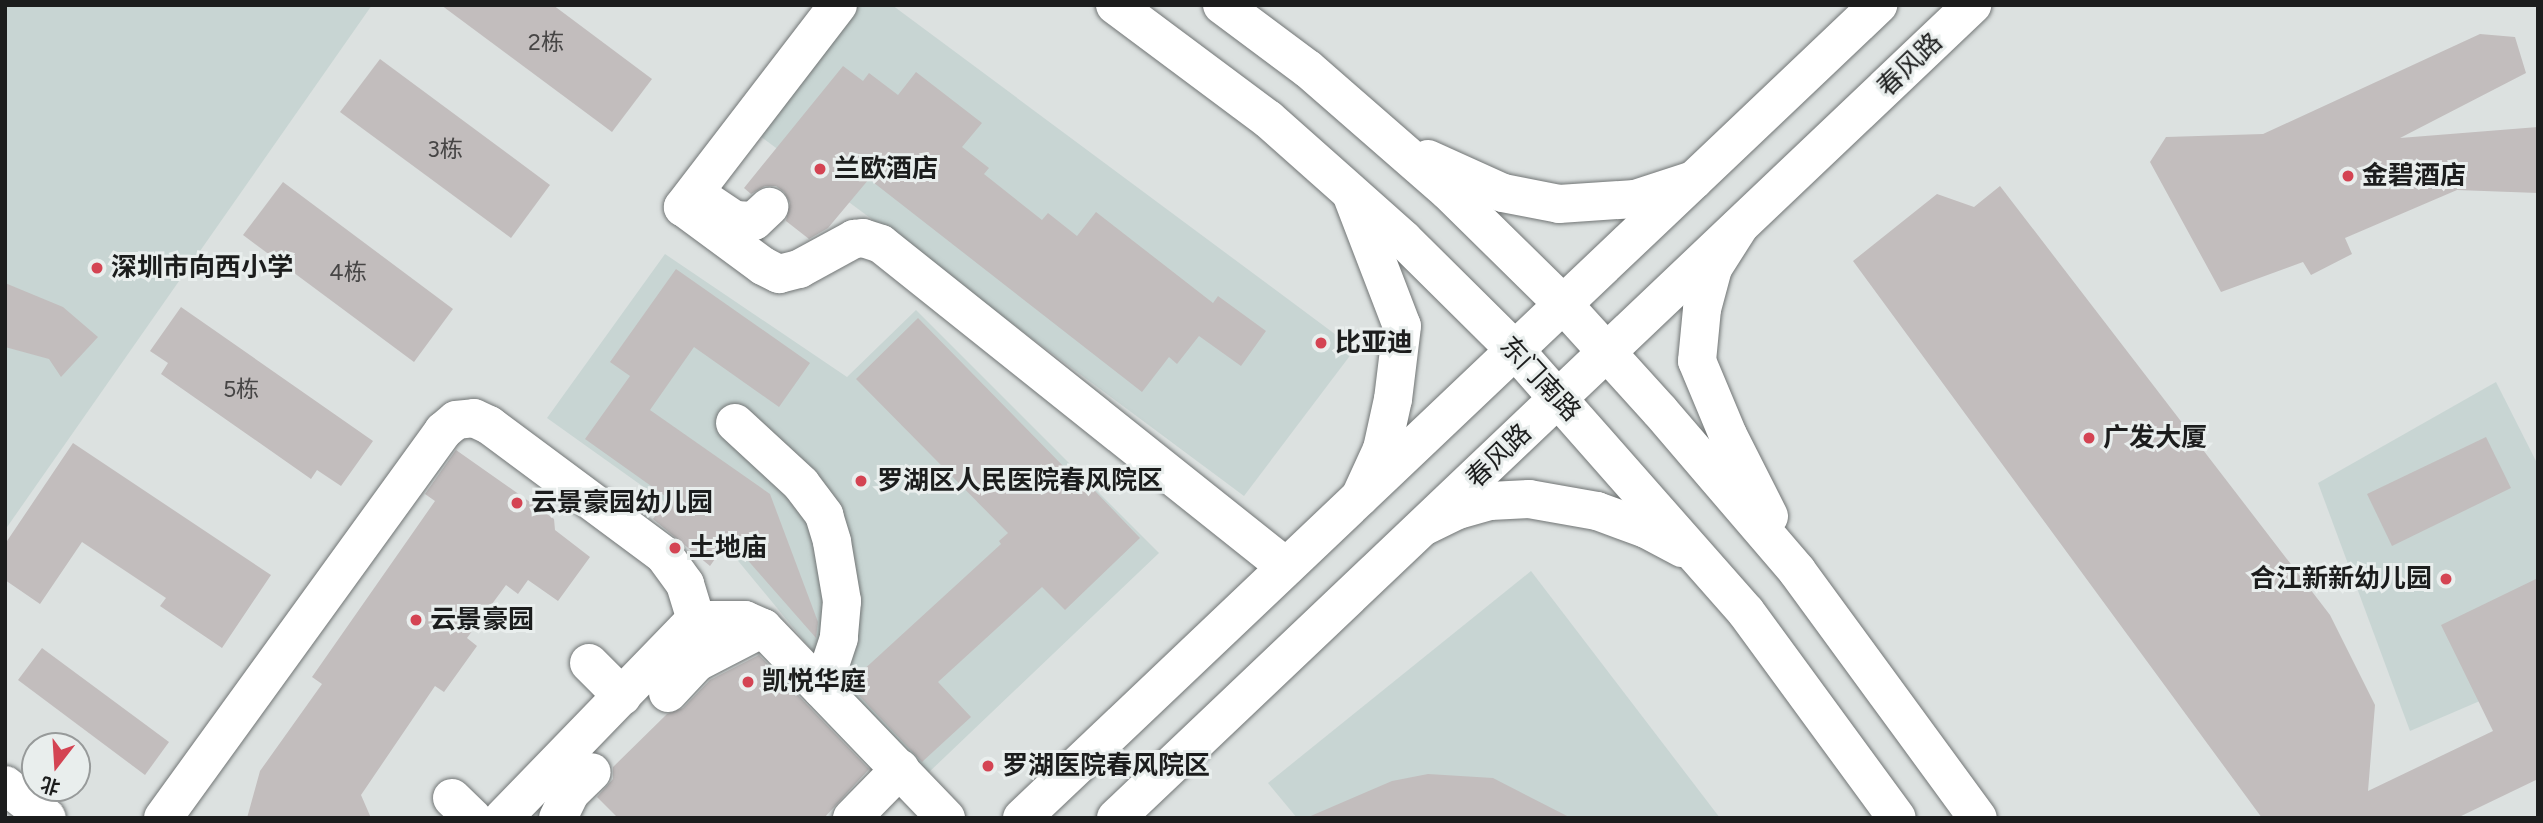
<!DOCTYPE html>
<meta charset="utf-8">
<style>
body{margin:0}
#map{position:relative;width:2543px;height:823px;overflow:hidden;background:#dce1e0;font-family:Figtree,"Noto Sans SC",sans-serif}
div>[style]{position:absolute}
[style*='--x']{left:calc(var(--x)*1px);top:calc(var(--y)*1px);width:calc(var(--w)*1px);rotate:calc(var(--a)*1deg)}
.built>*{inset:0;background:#c8d5d3}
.building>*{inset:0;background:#c2bdbd}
.roads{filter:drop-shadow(0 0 2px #717575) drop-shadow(0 0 2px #717575)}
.minor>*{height:38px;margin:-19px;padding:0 19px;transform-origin:19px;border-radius:19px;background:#fff}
.major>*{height:38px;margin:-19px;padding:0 19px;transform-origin:19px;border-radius:19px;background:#fff}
.dots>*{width:19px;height:19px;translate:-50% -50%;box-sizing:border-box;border:4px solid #e9eeed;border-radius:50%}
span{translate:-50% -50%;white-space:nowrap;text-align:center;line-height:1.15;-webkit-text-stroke:6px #e9eeed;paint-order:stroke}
.number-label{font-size:23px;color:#464545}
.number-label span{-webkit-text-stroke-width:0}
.street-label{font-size:26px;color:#1c1d1d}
.poi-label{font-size:26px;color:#1c1d1d;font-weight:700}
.left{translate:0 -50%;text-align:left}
.right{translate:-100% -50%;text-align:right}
.frame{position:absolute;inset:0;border:7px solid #1c1d1d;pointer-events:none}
.north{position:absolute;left:21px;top:732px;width:70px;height:70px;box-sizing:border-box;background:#e9eeed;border:2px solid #979a9a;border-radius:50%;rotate:197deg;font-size:19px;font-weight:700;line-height:28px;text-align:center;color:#1c1d1d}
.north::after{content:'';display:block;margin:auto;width:24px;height:32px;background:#d44453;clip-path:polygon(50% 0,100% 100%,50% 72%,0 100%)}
</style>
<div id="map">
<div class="built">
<div style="clip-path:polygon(5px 5px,372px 5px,5px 530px)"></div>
<div style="clip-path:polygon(852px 5px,892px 5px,1355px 349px,1244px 496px,756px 133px)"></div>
<div style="clip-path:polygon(665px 254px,847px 377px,916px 310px,1159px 553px,926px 775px,838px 682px,725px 545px,547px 418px)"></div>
<div style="clip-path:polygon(2496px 382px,2538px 465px,2538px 676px,2410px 731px,2318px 483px)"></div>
<div style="clip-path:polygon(1531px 571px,1720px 818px,1297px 818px,1268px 783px)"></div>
</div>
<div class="building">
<div style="clip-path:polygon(441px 5px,553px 5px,652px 79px,612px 132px)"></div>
<div style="clip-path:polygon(2480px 34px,2515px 37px,2526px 73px,2400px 138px,2538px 127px,2538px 193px,2457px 190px,2345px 238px,2352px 254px,2311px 275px,2303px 262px,2221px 292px,2150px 162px,2166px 137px,2263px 134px)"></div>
<div style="clip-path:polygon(380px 59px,550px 185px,511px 238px,340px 112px)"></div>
<div style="clip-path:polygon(843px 66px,863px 81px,869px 73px,898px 95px,916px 72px,982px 123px,962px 147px,989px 168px,984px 174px,1042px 220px,1048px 213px,1077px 236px,1096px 212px,1213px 303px,1218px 296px,1266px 331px,1241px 366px,1199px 336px,1177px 364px,1169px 357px,1142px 392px,869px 179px,828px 228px,809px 239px,786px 221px,790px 203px,784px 192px,776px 186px,765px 186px,751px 194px,744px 188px)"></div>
<div style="clip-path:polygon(283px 182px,453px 309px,414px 362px,243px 235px)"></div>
<div style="clip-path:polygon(2000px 186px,2330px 615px,2375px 705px,2368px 791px,2493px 731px,2441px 625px,2538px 578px,2538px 779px,2457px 818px,2262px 818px,1853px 261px,1937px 194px,1974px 207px)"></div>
<div style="clip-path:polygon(676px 269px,810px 363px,779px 407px,694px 347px,650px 410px,770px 494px,818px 622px,816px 638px,729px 539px,710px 566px,653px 519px,668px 498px,585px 439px,630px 376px,610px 362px)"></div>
<div style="clip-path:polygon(5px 283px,63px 307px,98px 337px,61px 377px,49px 359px,5px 347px)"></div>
<div style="clip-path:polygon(181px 307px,373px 441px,341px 486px,317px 470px,311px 479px,161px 374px,168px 363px,150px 351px)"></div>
<div style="clip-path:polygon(918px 318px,1070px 473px,1074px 469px,1140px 538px,1065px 610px,1042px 587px,938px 682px,971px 717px,922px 762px,848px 684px,1001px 544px,999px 541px,1008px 533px,856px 379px)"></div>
<div style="clip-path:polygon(2486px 437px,2511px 488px,2392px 546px,2367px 494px)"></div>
<div style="clip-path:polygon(73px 443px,271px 575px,222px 648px,160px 606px,166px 598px,82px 542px,40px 604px,5px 580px,5px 544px)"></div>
<div style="clip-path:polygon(456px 450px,554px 519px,555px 530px,590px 557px,558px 601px,528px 580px,518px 594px,506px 585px,467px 638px,477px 646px,444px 692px,435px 686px,361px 795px,371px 818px,247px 818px,260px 771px,322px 684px,312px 677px,435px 501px,425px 494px)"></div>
<div style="clip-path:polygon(42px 648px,169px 742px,145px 775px,18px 680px)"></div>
<div style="clip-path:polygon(759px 655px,869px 769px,824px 818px,618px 818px,597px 797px,613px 779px,613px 767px,667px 714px,683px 708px,710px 680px)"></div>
<div style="clip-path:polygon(1428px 774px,1493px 778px,1571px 818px,1306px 818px,1392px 781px)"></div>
</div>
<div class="roads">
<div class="minor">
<div style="--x:838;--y:5;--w:255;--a:127.5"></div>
<div style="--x:683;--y:207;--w:99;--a:36.4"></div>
<div style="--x:763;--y:266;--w:18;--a:27"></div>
<div style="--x:779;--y:274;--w:21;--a:-14"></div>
<div style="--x:799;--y:269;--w:63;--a:-28.6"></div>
<div style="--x:854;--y:239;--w:9;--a:-6"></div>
<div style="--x:863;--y:238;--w:19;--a:18"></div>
<div style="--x:881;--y:244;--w:518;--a:38.57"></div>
<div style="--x:702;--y:198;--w:40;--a:34"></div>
<div style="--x:735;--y:220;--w:19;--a:3"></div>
<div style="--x:754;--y:221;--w:21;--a:-43"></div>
<div style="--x:735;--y:423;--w:90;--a:42.7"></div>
<div style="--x:801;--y:484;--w:39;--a:53"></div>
<div style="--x:824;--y:515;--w:28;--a:73"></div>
<div style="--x:832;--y:542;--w:60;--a:80.4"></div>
<div style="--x:842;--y:601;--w:37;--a:95"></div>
<div style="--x:839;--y:638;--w:54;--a:108.4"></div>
<div style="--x:589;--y:663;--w:47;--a:45"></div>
<div style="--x:668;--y:693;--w:42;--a:-46.9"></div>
<div style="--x:697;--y:662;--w:74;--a:-27.3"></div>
<div style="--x:5;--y:785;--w:53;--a:38.2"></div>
<div style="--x:452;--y:798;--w:29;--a:44"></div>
<div style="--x:163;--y:818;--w:478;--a:-54.1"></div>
<div style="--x:443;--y:431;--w:17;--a:-40"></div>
<div style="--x:456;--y:420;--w:18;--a:-6"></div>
<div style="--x:474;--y:418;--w:17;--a:25"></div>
<div style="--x:489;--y:425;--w:218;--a:36.6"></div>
<div style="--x:664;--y:555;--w:36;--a:54"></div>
<div style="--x:685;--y:584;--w:39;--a:73"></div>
<div style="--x:503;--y:818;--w:269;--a:-45.9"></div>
<div style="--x:690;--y:625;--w:14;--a:-21"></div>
<div style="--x:703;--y:620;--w:42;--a:0"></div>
<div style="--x:745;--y:620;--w:20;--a:24"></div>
<div style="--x:763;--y:628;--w:264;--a:46.1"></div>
<div style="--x:558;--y:818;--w:28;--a:-64"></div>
<div style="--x:570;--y:793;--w:30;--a:-44"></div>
<div style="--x:852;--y:818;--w:69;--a:-45.6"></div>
<div style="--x:1022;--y:818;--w:1181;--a:-43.52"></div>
<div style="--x:1116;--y:818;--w:1181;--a:-43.52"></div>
</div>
<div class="major">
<div style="--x:1115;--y:5;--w:191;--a:36.7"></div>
<div style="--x:1268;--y:119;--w:181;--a:41.6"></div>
<div style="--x:1403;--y:239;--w:158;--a:44.7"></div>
<div style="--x:1515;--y:350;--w:349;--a:48.6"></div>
<div style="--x:1746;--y:612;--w:255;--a:53.8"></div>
<div style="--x:1222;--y:5;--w:107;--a:36.7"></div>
<div style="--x:1308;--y:69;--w:186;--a:41.1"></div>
<div style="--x:1448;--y:191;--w:161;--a:44.5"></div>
<div style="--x:1563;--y:304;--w:144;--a:47.8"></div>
<div style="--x:1660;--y:411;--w:211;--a:49.4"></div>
<div style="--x:1797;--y:571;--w:306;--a:53.8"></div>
<div style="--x:1428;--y:159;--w:82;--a:24.4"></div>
<div style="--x:1503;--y:193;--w:57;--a:11.1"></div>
<div style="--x:1559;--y:204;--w:76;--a:-3.8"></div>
<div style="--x:1635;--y:199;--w:62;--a:-17.9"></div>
<div style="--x:1352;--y:196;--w:139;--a:69"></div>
<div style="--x:1402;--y:326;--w:74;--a:97"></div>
<div style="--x:1393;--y:399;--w:51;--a:102.4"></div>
<div style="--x:1382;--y:449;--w:53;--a:114.6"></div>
<div style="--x:1739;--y:227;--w:49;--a:122.4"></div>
<div style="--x:1713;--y:268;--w:42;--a:105"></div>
<div style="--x:1702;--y:309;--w:52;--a:95.5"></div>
<div style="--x:1697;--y:361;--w:80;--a:67.3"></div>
<div style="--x:1728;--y:435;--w:91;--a:63.2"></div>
<div style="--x:1425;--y:526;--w:37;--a:-26"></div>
<div style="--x:1458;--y:510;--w:33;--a:-16"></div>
<div style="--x:1490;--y:501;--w:39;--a:-3"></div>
<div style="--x:1529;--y:499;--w:69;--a:10"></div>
<div style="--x:1597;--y:511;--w:52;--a:20.2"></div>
<div style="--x:1646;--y:529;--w:41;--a:27.8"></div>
</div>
</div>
<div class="dots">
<div style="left:820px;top:169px;background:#d44453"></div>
<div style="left:2348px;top:176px;background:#d44453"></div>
<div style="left:97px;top:268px;background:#d44453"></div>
<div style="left:1321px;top:343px;background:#d44453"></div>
<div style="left:2089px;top:438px;background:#d44453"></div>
<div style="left:861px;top:481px;background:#d44453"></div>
<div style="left:517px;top:503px;background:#d44453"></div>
<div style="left:675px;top:548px;background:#d44453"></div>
<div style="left:2446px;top:579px;background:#d44453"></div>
<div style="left:416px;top:620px;background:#d44453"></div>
<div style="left:748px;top:682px;background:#d44453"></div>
<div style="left:988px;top:766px;background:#d44453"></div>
</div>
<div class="number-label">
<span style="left:546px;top:42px">2栋</span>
<span style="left:445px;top:149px">3栋</span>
<span style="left:348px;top:272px">4栋</span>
<span style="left:241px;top:389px">5栋</span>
</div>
<div class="street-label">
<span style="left:1910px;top:65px;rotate:-44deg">春风路</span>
<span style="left:1540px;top:379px;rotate:47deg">东门南路</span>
<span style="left:1499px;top:456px;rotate:-44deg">春风路</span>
</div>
<div class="poi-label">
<span class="left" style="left:834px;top:169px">兰欧酒店</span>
<span class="left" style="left:2362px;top:176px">金碧酒店</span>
<span class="left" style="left:111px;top:268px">深圳市向西小学</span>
<span class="left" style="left:1335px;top:343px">比亚迪</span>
<span class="left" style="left:2103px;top:438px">广发大厦</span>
<span class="left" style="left:877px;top:481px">罗湖区人民医院春风院区</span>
<span class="left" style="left:531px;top:503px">云景豪园幼儿园</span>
<span class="left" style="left:689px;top:548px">土地庙</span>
<span class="right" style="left:2432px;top:579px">合江新新幼儿园</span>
<span class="left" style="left:430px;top:620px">云景豪园</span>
<span class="left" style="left:762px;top:682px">凯悦华庭</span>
<span class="left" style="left:1002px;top:766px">罗湖医院春风院区</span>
</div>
<div class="frame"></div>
<div class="north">北</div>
</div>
